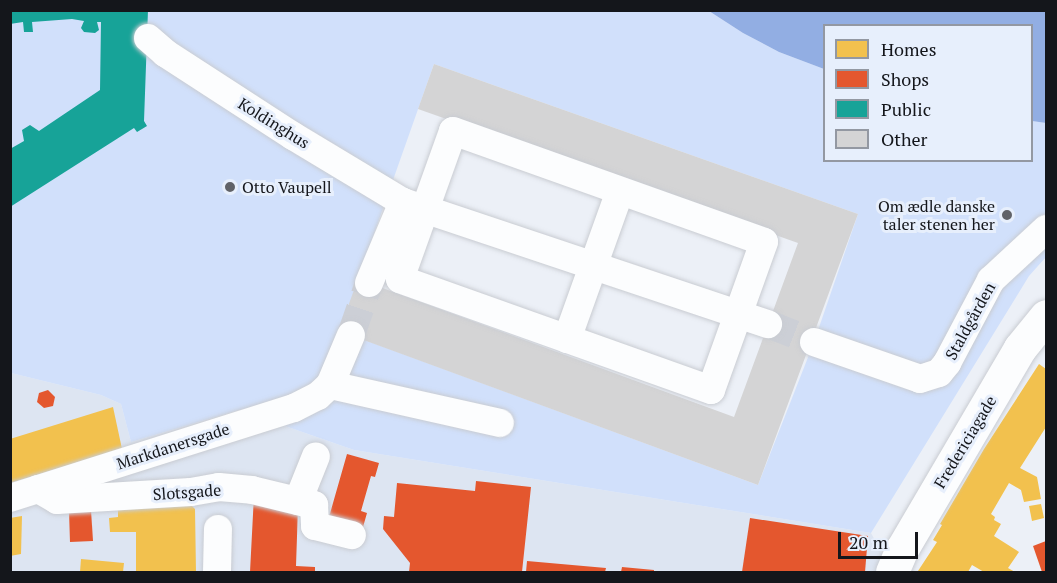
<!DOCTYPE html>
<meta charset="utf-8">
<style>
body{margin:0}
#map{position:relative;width:1057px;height:583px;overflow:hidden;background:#ecf0f7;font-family:"PT Serif",serif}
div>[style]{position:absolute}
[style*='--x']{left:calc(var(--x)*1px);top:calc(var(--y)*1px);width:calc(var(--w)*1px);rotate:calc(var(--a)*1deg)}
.built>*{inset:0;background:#dde5f2}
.green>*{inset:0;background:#d1e0fb}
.water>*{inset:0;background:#92aee3}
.homes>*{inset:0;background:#f2c14e}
.shops>*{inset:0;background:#e4572e}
.public>*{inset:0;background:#17a398}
.building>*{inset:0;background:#d4d4d5}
.minor-tunnel>*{height:28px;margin-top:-14px;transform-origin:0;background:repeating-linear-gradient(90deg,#cccfd6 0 28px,transparent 0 42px)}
.roads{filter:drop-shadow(0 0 2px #c9ccd2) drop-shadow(0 0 2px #c9ccd2)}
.minor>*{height:28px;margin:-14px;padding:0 14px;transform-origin:14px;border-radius:14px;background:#fcfdfe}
.major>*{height:33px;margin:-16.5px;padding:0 16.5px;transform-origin:16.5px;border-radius:16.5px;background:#fcfdfe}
.dots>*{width:16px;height:16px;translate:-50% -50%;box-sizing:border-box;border:3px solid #e7effc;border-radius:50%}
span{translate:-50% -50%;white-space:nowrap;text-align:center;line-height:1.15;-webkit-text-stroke:6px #e7effc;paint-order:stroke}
.street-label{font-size:16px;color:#14161b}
.poi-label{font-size:16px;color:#14161b}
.left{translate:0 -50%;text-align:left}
.right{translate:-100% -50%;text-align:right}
.frame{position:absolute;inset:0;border:12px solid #14161b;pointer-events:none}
.legend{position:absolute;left:823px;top:24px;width:210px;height:138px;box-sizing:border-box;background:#e7effc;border:2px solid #9398a2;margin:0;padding:8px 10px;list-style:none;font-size:18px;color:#14161b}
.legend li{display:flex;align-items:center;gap:12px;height:30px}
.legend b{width:30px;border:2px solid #9398a2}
.scale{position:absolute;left:838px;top:532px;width:80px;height:27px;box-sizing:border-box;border:3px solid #14161b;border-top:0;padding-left:8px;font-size:18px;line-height:21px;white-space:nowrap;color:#14161b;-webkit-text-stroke:4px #e7effc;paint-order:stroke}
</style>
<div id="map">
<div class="built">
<div style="clip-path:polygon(11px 373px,101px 395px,121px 404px,131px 442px,239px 410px,354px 450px,871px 533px,892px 572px,11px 572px)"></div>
</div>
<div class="green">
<div style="clip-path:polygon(evenodd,11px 11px,709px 11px,743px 33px,779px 52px,824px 69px,824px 160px,1032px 160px,1032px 121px,1046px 123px,1046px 257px,1029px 276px,871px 533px,354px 450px,239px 410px,131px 442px,121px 404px,101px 395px,11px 373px,11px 11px,434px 64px,858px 214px,814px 342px,758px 485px,351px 335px,358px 279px,434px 64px)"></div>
</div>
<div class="water">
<div style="clip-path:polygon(709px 11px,1046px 11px,1046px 123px,1032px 121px,1032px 26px,824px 26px,824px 69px,779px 52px,743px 33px)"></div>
</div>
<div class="homes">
<div style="clip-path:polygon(1039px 364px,1046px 369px,1046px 427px,1020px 468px,1037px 477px,1041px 499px,1024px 502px,1021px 490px,1009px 483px,991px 514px,995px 517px,994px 520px,1001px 524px,994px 536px,1019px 552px,1008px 568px,1015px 572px,984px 572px,972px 565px,968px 572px,921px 572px,918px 571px,937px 542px,933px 540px,942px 525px,940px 524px,984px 449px)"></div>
<div style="clip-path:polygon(113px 407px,122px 449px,10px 483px,10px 439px)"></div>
<div style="clip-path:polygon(188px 502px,195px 509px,196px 572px,136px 572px,136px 532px,110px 532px,109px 518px,118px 517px,118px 506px)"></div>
<div style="clip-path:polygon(1041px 504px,1044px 518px,1032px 521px,1029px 506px)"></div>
<div style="clip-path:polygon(22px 516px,21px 554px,10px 556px,10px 518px)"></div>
<div style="clip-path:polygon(81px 559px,124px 563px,123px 572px,80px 572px)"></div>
</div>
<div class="shops">
<div style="clip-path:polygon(48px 390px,55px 397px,53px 406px,44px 408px,37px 402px,39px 393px)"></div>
<div style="clip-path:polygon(347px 454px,379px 463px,375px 477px,371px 476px,361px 511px,367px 513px,363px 527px,329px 517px)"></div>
<div style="clip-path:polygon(476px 481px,531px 487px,522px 572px,409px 572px,410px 563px,383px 529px,384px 516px,394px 517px,397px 483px,475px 491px)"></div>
<div style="clip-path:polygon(254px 495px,298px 507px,296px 566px,315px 567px,315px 572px,250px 572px)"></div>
<div style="clip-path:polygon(91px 510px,93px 541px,70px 542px,69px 511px)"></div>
<div style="clip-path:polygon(750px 518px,868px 536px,865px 572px,742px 572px)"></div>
<div style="clip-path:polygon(1046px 541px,1046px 572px,1042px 572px,1033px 546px)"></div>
<div style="clip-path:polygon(527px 561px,606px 568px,605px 572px,526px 572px)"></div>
<div style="clip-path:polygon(622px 567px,654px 570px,654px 572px,621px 572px)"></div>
</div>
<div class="public">
<div style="clip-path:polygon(10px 10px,148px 10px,144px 121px,147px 126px,137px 132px,134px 128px,10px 207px,10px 149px,24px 141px,22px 130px,30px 125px,39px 131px,100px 90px,101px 22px,97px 22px,99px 30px,95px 33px,84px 32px,81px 28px,84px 21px,72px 19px,32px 22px,33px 32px,24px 32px,23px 22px,10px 24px)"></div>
</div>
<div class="building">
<div style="clip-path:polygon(434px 64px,858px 214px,758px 485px,339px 331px,358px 279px,734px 417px,798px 243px,418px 109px)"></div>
</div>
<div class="minor-tunnel">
<div style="--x:768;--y:324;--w:49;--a:21.4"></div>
<div style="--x:351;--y:335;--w:55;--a:-70.9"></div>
</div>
<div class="roads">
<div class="minor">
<div style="--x:148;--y:38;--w:23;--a:41"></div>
<div style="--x:165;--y:53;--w:153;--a:33"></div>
<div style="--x:293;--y:136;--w:128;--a:31"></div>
<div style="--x:403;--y:202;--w:385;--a:18.5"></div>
<div style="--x:453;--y:131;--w:330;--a:19.6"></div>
<div style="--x:764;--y:242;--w:157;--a:109.7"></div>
<div style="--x:711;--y:390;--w:330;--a:-160.4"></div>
<div style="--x:400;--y:279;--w:157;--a:-70.3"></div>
<div style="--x:369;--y:283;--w:88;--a:-67.2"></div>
<div style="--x:567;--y:339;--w:157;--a:-70.3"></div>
<div style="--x:814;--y:342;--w:112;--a:19.2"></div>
<div style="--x:920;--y:379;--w:20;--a:-18"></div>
<div style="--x:939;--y:373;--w:13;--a:-51"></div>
<div style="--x:947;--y:363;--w:94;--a:-62.1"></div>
<div style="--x:991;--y:280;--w:75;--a:-42.8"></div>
<div style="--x:330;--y:385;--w:174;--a:12.6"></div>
<div style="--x:38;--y:489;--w:22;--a:30"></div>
<div style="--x:57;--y:500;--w:134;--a:-3.4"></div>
<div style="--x:191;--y:492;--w:28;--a:-10"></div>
<div style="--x:219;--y:487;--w:33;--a:5"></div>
<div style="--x:252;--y:490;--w:64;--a:13.6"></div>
<div style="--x:314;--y:505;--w:21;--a:87"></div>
<div style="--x:315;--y:526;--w:38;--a:14"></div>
<div style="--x:10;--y:498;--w:298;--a:-17.6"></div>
<div style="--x:294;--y:408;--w:27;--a:-27"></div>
<div style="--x:318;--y:396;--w:16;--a:-43"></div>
<div style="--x:330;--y:385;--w:54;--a:-67.2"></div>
<div style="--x:298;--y:501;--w:48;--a:-68.2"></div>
<div style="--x:217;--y:572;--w:43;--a:-88.7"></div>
</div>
<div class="major">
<div style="--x:892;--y:572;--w:25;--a:-67"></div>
<div style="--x:902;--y:549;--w:233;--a:-59.6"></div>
<div style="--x:1020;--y:348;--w:41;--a:-50.9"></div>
</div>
</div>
<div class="dots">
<div style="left:230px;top:187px;background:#606268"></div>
<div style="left:1007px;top:215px;background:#606268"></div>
</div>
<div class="street-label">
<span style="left:274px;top:123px;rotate:32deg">Koldinghus</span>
<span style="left:970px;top:321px;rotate:-61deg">Staldgården</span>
<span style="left:965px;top:442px;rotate:-59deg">Fredericiagade</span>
<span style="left:173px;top:446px;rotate:-18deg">Markdanersgade</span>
<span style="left:187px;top:492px;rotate:-4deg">Slotsgade</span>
</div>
<div class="poi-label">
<span class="left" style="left:242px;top:187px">Otto Vaupell</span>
<span class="right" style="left:995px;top:215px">Om ædle danske<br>taler stenen her</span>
</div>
<div class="frame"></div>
<ul class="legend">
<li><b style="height:16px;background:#f2c14e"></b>Homes</li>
<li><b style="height:16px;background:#e4572e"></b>Shops</li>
<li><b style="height:16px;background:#17a398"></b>Public</li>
<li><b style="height:16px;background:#d4d4d5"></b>Other</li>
</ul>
<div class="scale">20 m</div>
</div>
